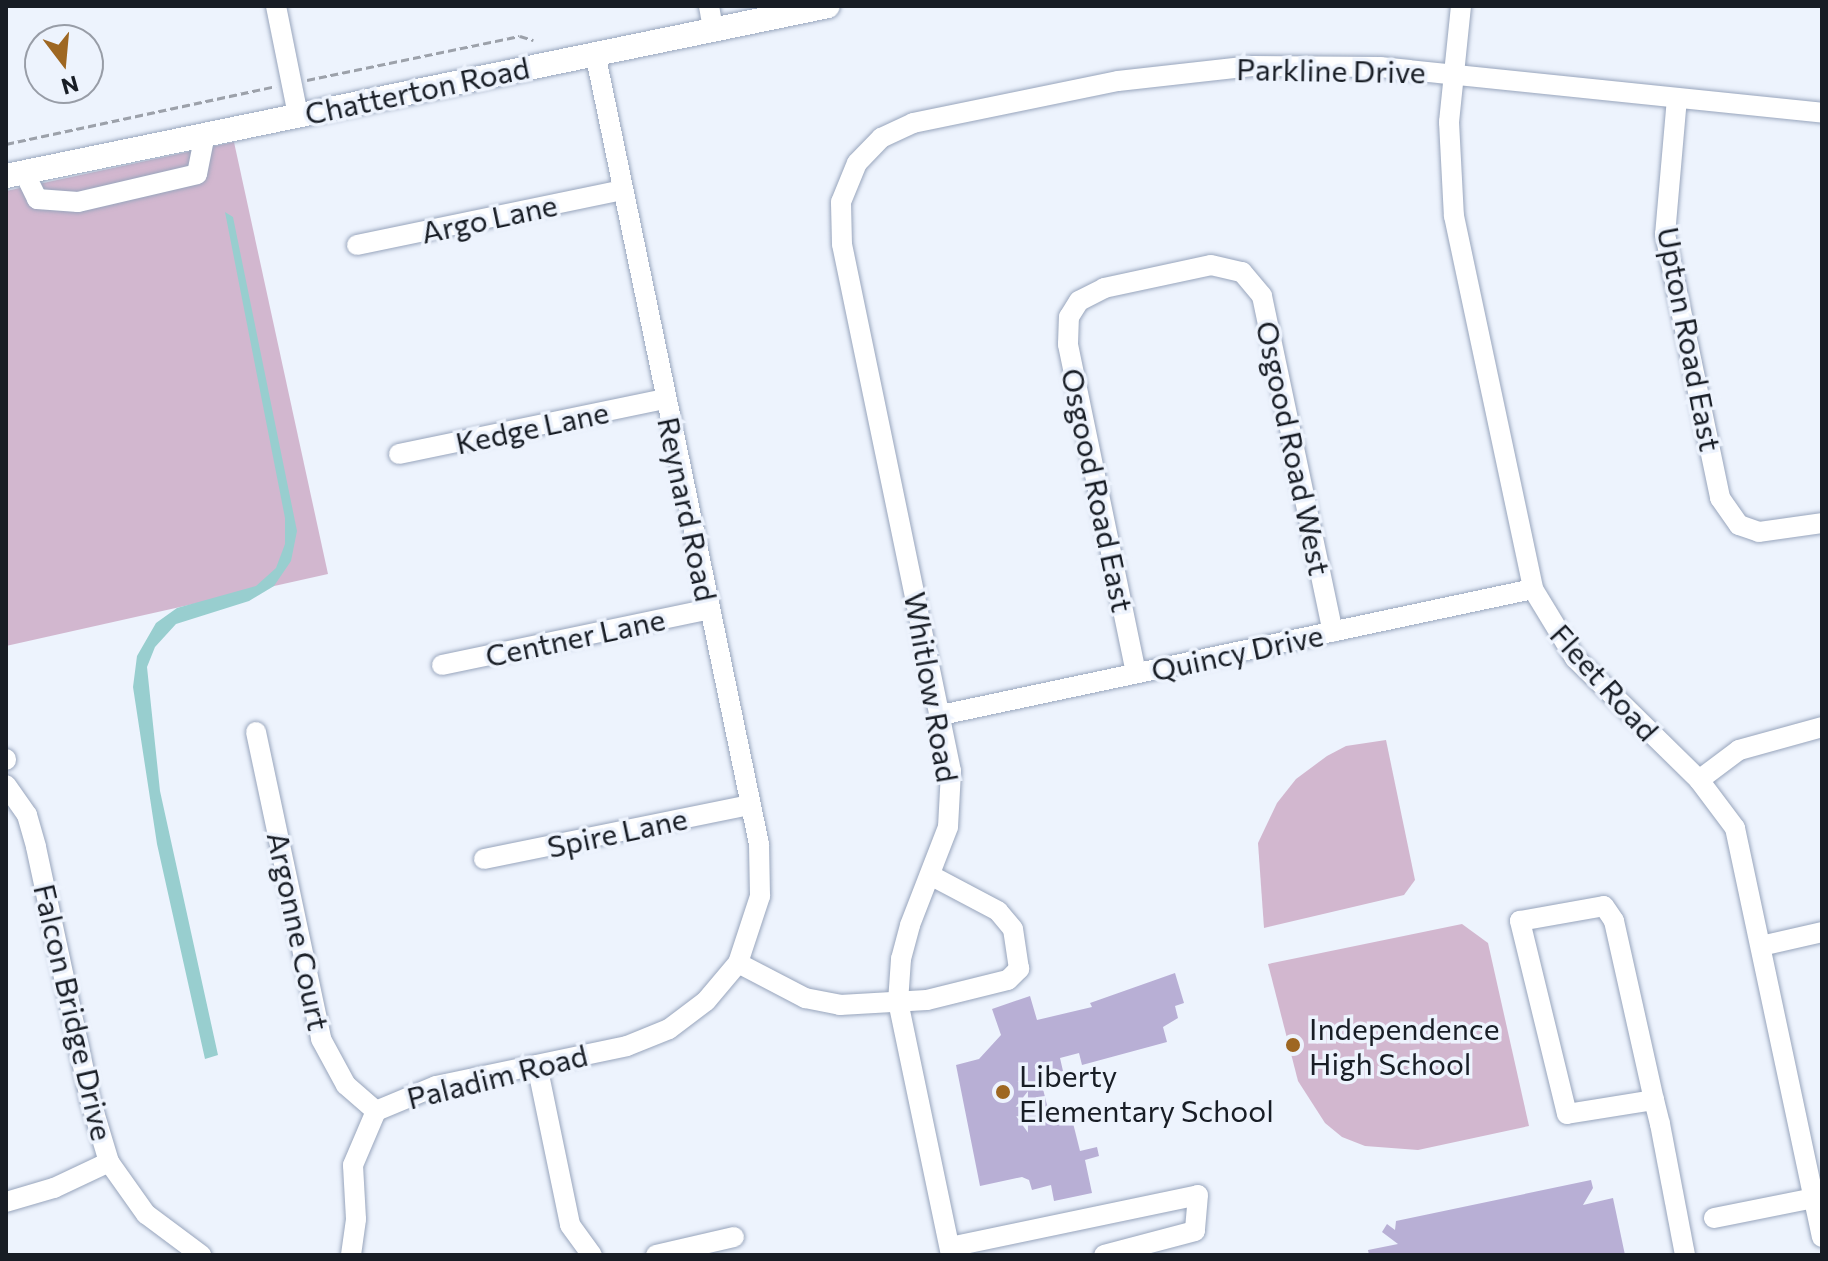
<!DOCTYPE html>
<style>
body{margin:0}
#map{position:relative;width:1828px;height:1261px;overflow:hidden;background:#edf3fd;font-family:Commissioner,sans-serif}
div>[style]{position:absolute}
[style*='--x']{left:calc(var(--x)*1px);top:calc(var(--y)*1px);width:calc(var(--w)*1px);rotate:calc(var(--a)*1deg)}
.green>*{inset:0;background:#d2b7cf}
.water>*{inset:0;background:#98cecf}
.building>*{inset:0;background:#b8afd5}
.path>*{height:3px;margin-top:-1.5px;transform-origin:0;background:repeating-linear-gradient(90deg,#9ca1aa 0 8px,transparent 0 12px)}
.roads{filter:drop-shadow(0 0 2px #98a5bc) drop-shadow(0 0 2px #98a5bc)}
.minor>*{height:20px;margin:-10px;padding:0 10px;transform-origin:10px;border-radius:10px;background:#fff}
.major>*{height:24px;margin:-12px;padding:0 12px;transform-origin:12px;border-radius:12px;background:#fff}
.dots>*{width:22px;height:22px;translate:-50% -50%;box-sizing:border-box;border:4px solid #edf3fd;border-radius:50%}
span{translate:-50% -50%;white-space:nowrap;text-align:center;line-height:1.15;-webkit-text-stroke:7px #edf3fd;paint-order:stroke}
.street-label{font-size:30px;color:#181d25}
.poi-label{font-size:30px;color:#181d25}
.left{translate:0 -50%;text-align:left}
.frame{position:absolute;inset:0;border:8px solid #181d25;pointer-events:none}
.north{position:absolute;left:24px;top:24px;width:80px;height:80px;box-sizing:border-box;background:#edf3fd;border:2px solid #989da7;border-radius:50%;rotate:164deg;font-size:22px;font-weight:700;line-height:32px;text-align:center;color:#181d25}
.north::after{content:'';display:block;margin:auto;width:28px;height:36px;background:#9e6722;clip-path:polygon(50% 0,100% 100%,50% 72%,0 100%)}
</style>
<div id="map">
<div class="green">
<div style="clip-path:polygon(234px 142px,328px 574px,6px 646px,6px 191px)"></div>
<div style="clip-path:polygon(1386px 740px,1415px 880px,1404px 895px,1264px 928px,1258px 843px,1277px 803px,1296px 779px,1327px 756px,1346px 746px)"></div>
<div style="clip-path:polygon(1462px 924px,1488px 943px,1529px 1126px,1418px 1150px,1365px 1146px,1342px 1137px,1325px 1123px,1298px 1081px,1268px 964px)"></div>
</div>
<div class="water">
<div style="clip-path:polygon(225px 212px,233px 217px,297px 531px,291px 561px,274px 586px,249px 601px,176px 624px,155px 647px,147px 667px,160px 791px,218px 1055px,205px 1059px,157px 844px,133px 687px,137px 656px,156px 623px,177px 608px,256px 586px,276px 568px,285px 544px,285px 518px)"></div>
</div>
<div class="building">
<div style="clip-path:polygon(1175px 973px,1184px 1003px,1175px 1006px,1178px 1018px,1163px 1027px,1167px 1042px,1082px 1065px,1079px 1053px,1060px 1058px,1063px 1071px,1040px 1077px,1048px 1109px,1058px 1107px,1061px 1122px,1072px 1119px,1080px 1151px,1097px 1147px,1099px 1156px,1085px 1160px,1092px 1193px,1054px 1201px,1051px 1185px,1032px 1190px,1029px 1180px,1022px 1177px,980px 1186px,956px 1065px,979px 1059px,1001px 1035px,992px 1009px,1030px 996px,1037px 1020px,1092px 1007px,1090px 1003px)"></div>
<div style="clip-path:polygon(1591px 1180px,1593px 1188px,1583px 1205px,1613px 1198px,1625px 1255px,1369px 1255px,1368px 1250px,1398px 1244px,1382px 1232px,1387px 1224px,1395px 1230px,1396px 1221px)"></div>
</div>
<div class="path">
<div style="--x:307;--y:80;--w:217;--a:-11.7"></div>
<div style="--x:520;--y:36;--w:14;--a:17"></div>
<div style="--x:6;--y:144;--w:276;--a:-12.1"></div>
</div>
<div class="roads">
<div class="minor">
<div style="--x:276;--y:6;--w:111;--a:78.6"></div>
<div style="--x:709;--y:6;--w:23;--a:80"></div>
<div style="--x:1461;--y:6;--w:117;--a:95.9"></div>
<div style="--x:1449;--y:122;--w:94;--a:87"></div>
<div style="--x:1454;--y:216;--w:381;--a:78"></div>
<div style="--x:1533;--y:589;--w:81;--a:58.7"></div>
<div style="--x:1575;--y:658;--w:174;--a:44.5"></div>
<div style="--x:1699;--y:780;--w:60;--a:53.1"></div>
<div style="--x:1735;--y:828;--w:418;--a:78"></div>
<div style="--x:1677;--y:98;--w:137;--a:95"></div>
<div style="--x:1665;--y:234;--w:270;--a:78.2"></div>
<div style="--x:1720;--y:498;--w:33;--a:55"></div>
<div style="--x:1739;--y:525;--w:21;--a:19"></div>
<div style="--x:1759;--y:532;--w:64;--a:-8.1"></div>
<div style="--x:24;--y:172;--w:30;--a:64"></div>
<div style="--x:37;--y:199;--w:41;--a:4.2"></div>
<div style="--x:78;--y:202;--w:122;--a:-13.2"></div>
<div style="--x:197;--y:174;--w:41;--a:-78.7"></div>
<div style="--x:357;--y:245;--w:271;--a:-11.7"></div>
<div style="--x:399;--y:454;--w:271;--a:-11.7"></div>
<div style="--x:442;--y:665;--w:273;--a:-11.8"></div>
<div style="--x:1136;--y:673;--w:336;--a:-101.7"></div>
<div style="--x:1068;--y:344;--w:27;--a:-88"></div>
<div style="--x:1069;--y:317;--w:19;--a:-58"></div>
<div style="--x:1079;--y:301;--w:28;--a:-27"></div>
<div style="--x:1104;--y:288;--w:109;--a:-12.1"></div>
<div style="--x:1211;--y:265;--w:32;--a:13"></div>
<div style="--x:1242;--y:272;--w:31;--a:50"></div>
<div style="--x:1262;--y:296;--w:343;--a:78.1"></div>
<div style="--x:941;--y:715;--w:605;--a:-12.02"></div>
<div style="--x:256;--y:732;--w:314;--a:78"></div>
<div style="--x:321;--y:1039;--w:52;--a:61.5"></div>
<div style="--x:346;--y:1085;--w:40;--a:41"></div>
<div style="--x:6;--y:760;--w:1;--a:-90"></div>
<div style="--x:1699;--y:780;--w:50;--a:-36.9"></div>
<div style="--x:1739;--y:750;--w:86;--a:-15.5"></div>
<div style="--x:6;--y:785;--w:37;--a:55"></div>
<div style="--x:27;--y:815;--w:33;--a:74"></div>
<div style="--x:36;--y:847;--w:258;--a:77.9"></div>
<div style="--x:90;--y:1099;--w:66;--a:73.2"></div>
<div style="--x:109;--y:1162;--w:64;--a:54.6"></div>
<div style="--x:146;--y:1214;--w:69;--a:36.7"></div>
<div style="--x:484;--y:859;--w:271;--a:-11.5"></div>
<div style="--x:1761;--y:946;--w:63;--a:-12.9"></div>
<div style="--x:738;--y:963;--w:76;--a:27.6"></div>
<div style="--x:805;--y:998;--w:36;--a:11"></div>
<div style="--x:840;--y:1005;--w:87;--a:-3.3"></div>
<div style="--x:927;--y:1000;--w:83;--a:-13.9"></div>
<div style="--x:1008;--y:980;--w:16;--a:-45"></div>
<div style="--x:1019;--y:969;--w:40;--a:-98.5"></div>
<div style="--x:1013;--y:929;--w:23;--a:-130"></div>
<div style="--x:998;--y:911;--w:77;--a:-152.1"></div>
<div style="--x:537;--y:1065;--w:163;--a:78.3"></div>
<div style="--x:570;--y:1225;--w:37;--a:54"></div>
<div style="--x:1654;--y:1100;--w:88;--a:170.9"></div>
<div style="--x:1567;--y:1114;--w:199;--a:-103.7"></div>
<div style="--x:1520;--y:921;--w:85;--a:-10.1"></div>
<div style="--x:1604;--y:906;--w:18;--a:56"></div>
<div style="--x:1614;--y:921;--w:183;--a:77.4"></div>
<div style="--x:1654;--y:1100;--w:25;--a:76"></div>
<div style="--x:1660;--y:1124;--w:133;--a:79.2"></div>
<div style="--x:6;--y:1202;--w:50;--a:-16.3"></div>
<div style="--x:54;--y:1188;--w:61;--a:-25.3"></div>
<div style="--x:1714;--y:1218;--w:102;--a:-11.3"></div>
<div style="--x:950;--y:1247;--w:253;--a:-11.8"></div>
<div style="--x:1198;--y:1195;--w:36;--a:95"></div>
<div style="--x:1195;--y:1231;--w:94;--a:165.2"></div>
<div style="--x:351;--y:1255;--w:36;--a:-82"></div>
<div style="--x:356;--y:1219;--w:54;--a:-93.2"></div>
<div style="--x:353;--y:1165;--w:59;--a:-66.9"></div>
<div style="--x:376;--y:1111;--w:65;--a:-22.6"></div>
<div style="--x:436;--y:1086;--w:195;--a:-11.8"></div>
<div style="--x:627;--y:1046;--w:45;--a:-22"></div>
<div style="--x:669;--y:1029;--w:46;--a:-37.1"></div>
<div style="--x:706;--y:1001;--w:50;--a:-49.9"></div>
<div style="--x:738;--y:963;--w:71;--a:-71.8"></div>
<div style="--x:760;--y:896;--w:52;--a:-91.1"></div>
<div style="--x:759;--y:844;--w:808;--a:-101.71"></div>
<div style="--x:656;--y:1255;--w:80;--a:-13"></div>
<div style="--x:951;--y:1255;--w:258;--a:-101.8"></div>
<div style="--x:898;--y:1002;--w:43;--a:-86"></div>
<div style="--x:901;--y:959;--w:35;--a:-75"></div>
<div style="--x:910;--y:925;--w:105;--a:-68.8"></div>
<div style="--x:948;--y:827;--w:56;--a:-86.9"></div>
<div style="--x:951;--y:771;--w:538;--a:-101.69"></div>
<div style="--x:842;--y:244;--w:42;--a:-91.4"></div>
<div style="--x:841;--y:202;--w:42;--a:-67.7"></div>
<div style="--x:857;--y:163;--w:35;--a:-46"></div>
<div style="--x:881;--y:138;--w:35;--a:-25"></div>
<div style="--x:913;--y:123;--w:209;--a:-11.6"></div>
<div style="--x:1118;--y:81;--w:135;--a:-6.4"></div>
<div style="--x:1252;--y:66;--w:128;--a:0.4"></div>
<div style="--x:1380;--y:67;--w:444;--a:5.9"></div>
</div>
<div class="major">
<div style="--x:6;--y:176;--w:839;--a:-11.68"></div>
</div>
</div>
<div class="dots">
<div style="left:1293px;top:1045px;background:#9e6722"></div>
<div style="left:1003px;top:1092px;background:#9e6722"></div>
</div>
<div class="street-label">
<span style="left:1331px;top:70px;rotate:1deg">Parkline Drive</span>
<span style="left:417px;top:90px;rotate:-12deg">Chatterton Road</span>
<span style="left:489px;top:218px;rotate:-12deg">Argo Lane</span>
<span style="left:1690px;top:339px;rotate:79deg">Upton Road East</span>
<span style="left:532px;top:427px;rotate:-12deg">Kedge Lane</span>
<span style="left:1294px;top:448px;rotate:78deg">Osgood Road West</span>
<span style="left:1098px;top:490px;rotate:78deg">Osgood Road East</span>
<span style="left:688px;top:509px;rotate:78deg">Reynard Road</span>
<span style="left:575px;top:637px;rotate:-12deg">Centner Lane</span>
<span style="left:1237px;top:652px;rotate:-12deg">Quincy Drive</span>
<span style="left:1605px;top:682px;rotate:48deg">Fleet Road</span>
<span style="left:932px;top:687px;rotate:80deg">Whitlow Road</span>
<span style="left:617px;top:832px;rotate:-12deg">Spire Lane</span>
<span style="left:299px;top:931px;rotate:78deg">Argonne Court</span>
<span style="left:74px;top:1012px;rotate:77deg">Falcon Bridge Drive</span>
<span style="left:497px;top:1076px;rotate:-14deg">Paladim Road</span>
</div>
<div class="poi-label">
<span class="left" style="left:1309px;top:1045px">Independence<br>High School</span>
<span class="left" style="left:1019px;top:1092px">Liberty<br>Elementary School</span>
</div>
<div class="frame"></div>
<div class="north">N</div>
</div>
